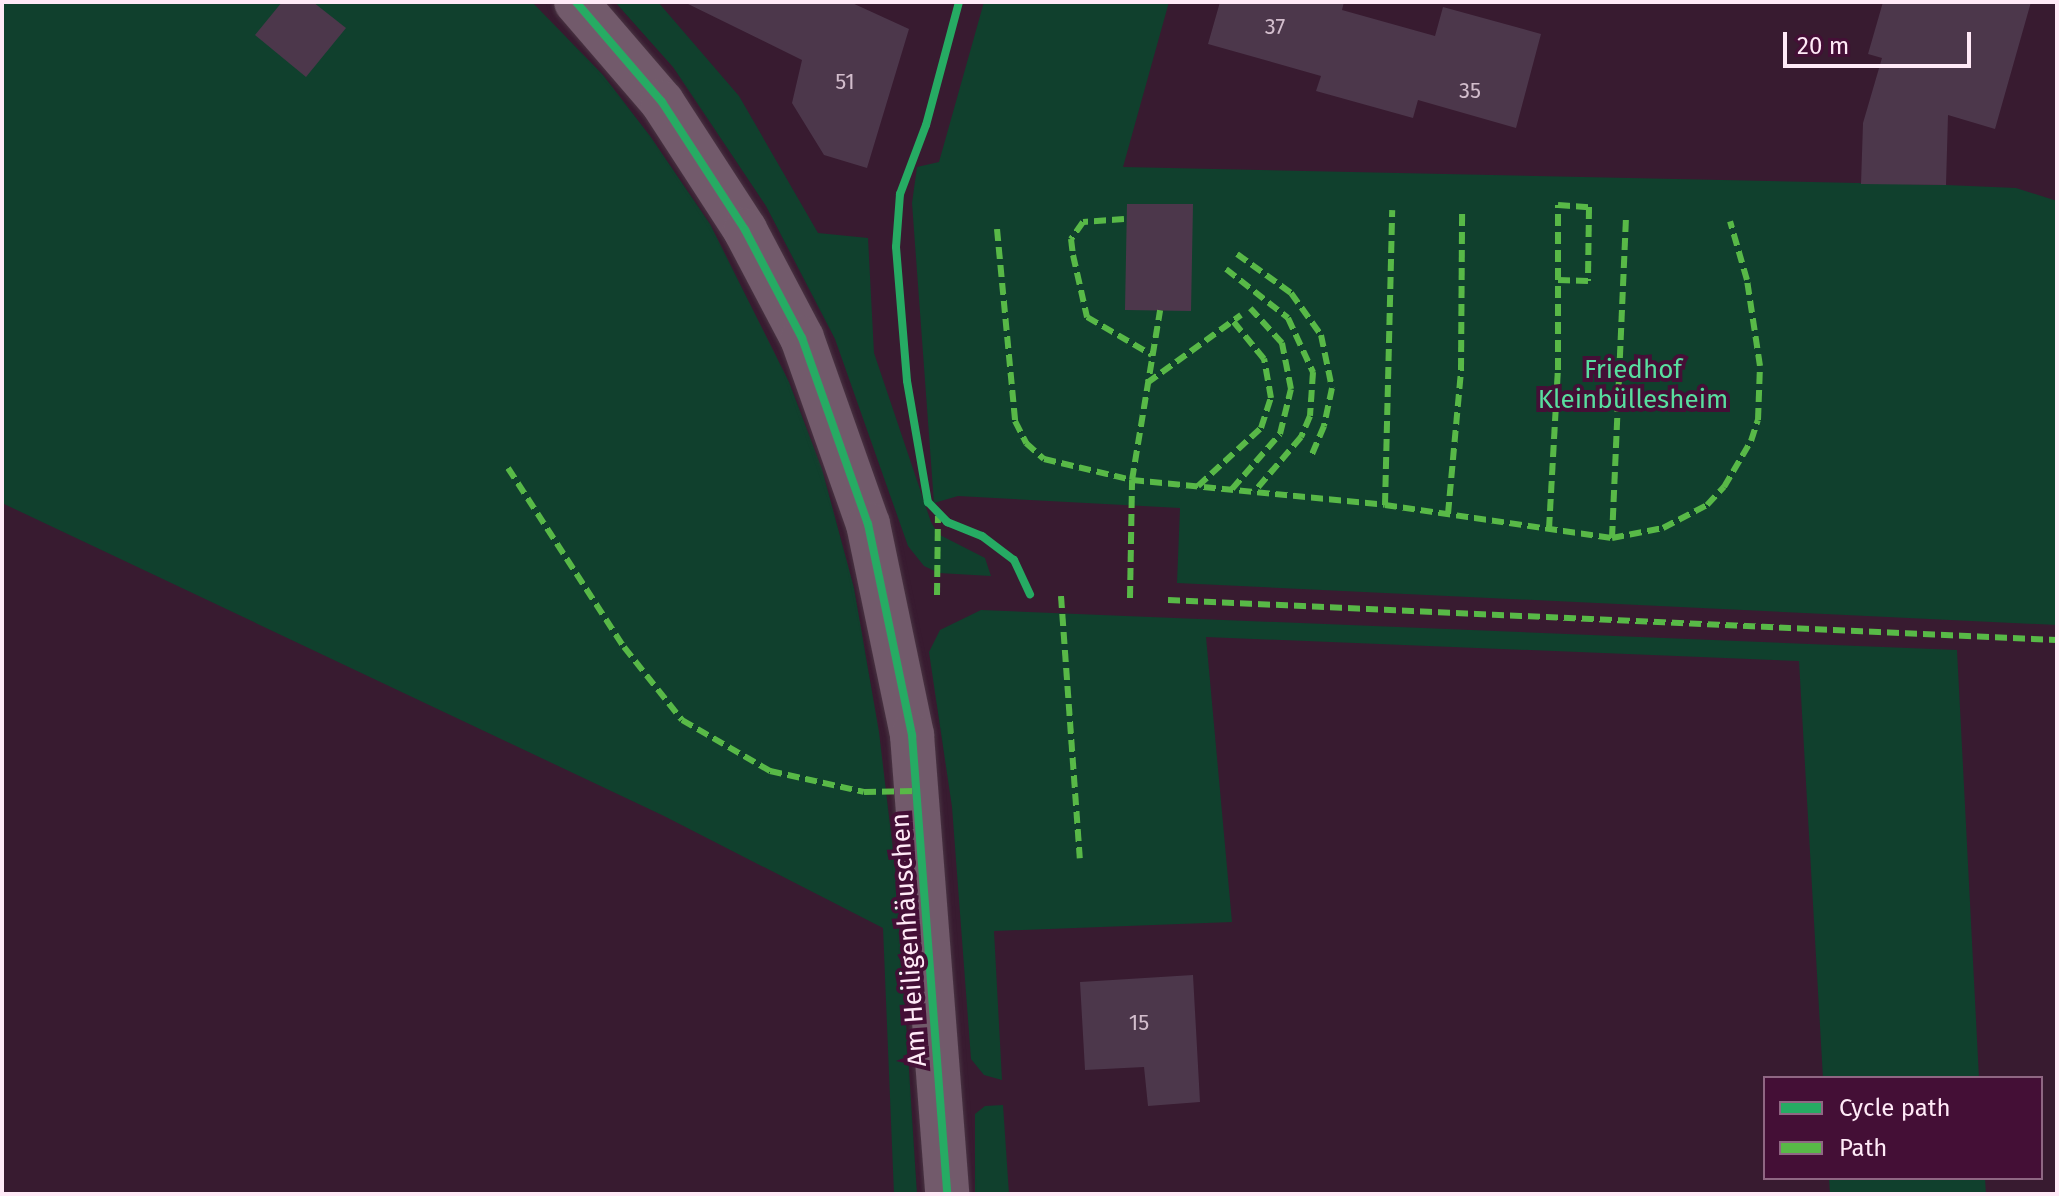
<!DOCTYPE html>
<meta charset="utf-8">
<style>
body{margin:0}
#map{position:relative;width:2059px;height:1196px;overflow:hidden;background:#381b30;font-family:"Fira Sans",sans-serif}
div>[style]{position:absolute}
[style*='--x']{left:calc(var(--x)*1px);top:calc(var(--y)*1px);width:calc(var(--w)*1px);rotate:calc(var(--a)*1deg)}
.green>*{inset:0;background:#10402d}
.building>*{inset:0;background:#4c374b}
.roads{filter:drop-shadow(0 0 2px #493543) drop-shadow(0 0 2px #493543)}
.minor>*{height:44px;margin:-22px;padding:0 22px;transform-origin:22px;border-radius:22px;background:#725a6b}
.quiet>*{height:6px;margin-top:-3px;transform-origin:0;background:repeating-linear-gradient(90deg,#58b947 0 12px,transparent 0 18px)}
.cycleway>*{height:8px;margin:-4px;padding:0 4px;transform-origin:4px;border-radius:4px;background:#26ab63}
span{translate:-50% -50%;white-space:nowrap;text-align:center;line-height:1.15;-webkit-text-stroke:8px #440f36;paint-order:stroke}
.number-label{font-size:22px;color:#d2bdcc}
.number-label span{-webkit-text-stroke-width:0}
.park-label{font-size:26px;color:#58de9f}
.street-label{font-size:26px;color:#ffeaf7}
.frame{position:absolute;inset:0;border:4px solid #ffeaf7;pointer-events:none}
.legend{position:absolute;left:1763px;top:1076px;width:280px;height:104px;box-sizing:border-box;background:#440f36;border:2px solid #8f6783;margin:0;padding:10px 14px;list-style:none;font-size:24px;color:#ffeaf7}
.legend li{display:flex;align-items:center;gap:16px;height:40px}
.legend b{width:40px;border:2px solid #8f6783}
.scale{position:absolute;left:1783px;top:32px;width:188px;height:36px;box-sizing:border-box;border:4px solid #ffeaf7;border-top:0;padding-left:10px;font-size:24px;line-height:28px;white-space:nowrap;color:#ffeaf7;-webkit-text-stroke:6px #440f36;paint-order:stroke}
</style>
<div id="map">
<div class="green">
<div style="clip-path:polygon(2px 2px,532px 2px,603px 75px,650px 136px,710px 224px,789px 382px,822px 469px,854px 588px,879px 732px,897px 884px,917px 1194px,894px 1194px,883px 928px,664px 816px,2px 503px)"></div>
<div style="clip-path:polygon(615px 2px,658px 2px,739px 96px,818px 233px,868px 238px,874px 353px,931px 522px,938px 534px,985px 558px,991px 576px,939px 573px,924px 566px,908px 546px,835px 339px,766px 206px,673px 67px)"></div>
<div style="clip-path:polygon(984px 2px,1169px 2px,1123px 167px,1946px 185px,2016px 188px,2057px 201px,2057px 625px,1177px 583px,1180px 508px,958px 496px,934px 503px,912px 203px,917px 167px,939px 162px)"></div>
<div style="clip-path:polygon(981px 610px,1957px 650px,1979px 1078px,1823px 1078px,1799px 661px,1206px 637px,1232px 922px,994px 931px,1002px 1080px,984px 1075px,971px 1059px,952px 807px,929px 652px,940px 630px)"></div>
<div style="clip-path:polygon(1003px 1105px,1009px 1194px,975px 1194px,975px 1114px,985px 1106px)"></div>
<div style="clip-path:polygon(1829px 1178px,1985px 1178px,1986px 1194px,1830px 1194px)"></div>
</div>
<div class="building">
<div style="clip-path:polygon(282px 2px,313px 2px,346px 28px,306px 77px,255px 35px)"></div>
<div style="clip-path:polygon(684px 2px,850px 2px,909px 29px,867px 168px,824px 155px,792px 103px,802px 60px)"></div>
<div style="clip-path:polygon(1220px 2px,1344px 2px,1342px 10px,1435px 36px,1443px 7px,1541px 34px,1516px 128px,1418px 100px,1413px 118px,1316px 91px,1321px 76px,1208px 44px)"></div>
<div style="clip-path:polygon(1883px 2px,2031px 2px,1995px 129px,1948px 115px,1946px 185px,1861px 184px,1863px 123px,1882px 58px,1868px 54px)"></div>
<div style="clip-path:polygon(1127px 204px,1193px 204px,1191px 311px,1125px 310px)"></div>
<div style="clip-path:polygon(1193px 975px,1200px 1102px,1148px 1106px,1144px 1067px,1085px 1070px,1080px 982px)"></div>
</div>
<div class="roads">
<div class="minor">
<div style="--x:576;--y:2;--w:132;--a:49.3"></div>
<div style="--x:662;--y:102;--w:153;--a:57"></div>
<div style="--x:745;--y:230;--w:122;--a:62.2"></div>
<div style="--x:802;--y:338;--w:197;--a:70.5"></div>
<div style="--x:868;--y:524;--w:216;--a:78.2"></div>
<div style="--x:912;--y:735;--w:460;--a:85.6"></div>
</div>
</div>
<div class="quiet">
<div style="--x:1124;--y:219;--w:41;--a:175.8"></div>
<div style="--x:1083;--y:222;--w:21;--a:125"></div>
<div style="--x:1071;--y:239;--w:16;--a:83"></div>
<div style="--x:1073;--y:255;--w:64;--a:77.3"></div>
<div style="--x:1087;--y:317;--w:75;--a:30.3"></div>
<div style="--x:997;--y:229;--w:193;--a:84.6"></div>
<div style="--x:1015;--y:421;--w:25;--a:63"></div>
<div style="--x:1026;--y:443;--w:24;--a:42"></div>
<div style="--x:1044;--y:459;--w:90;--a:13.4"></div>
<div style="--x:1132;--y:480;--w:254;--a:5.6"></div>
<div style="--x:1385;--y:505;--w:229;--a:8.3"></div>
<div style="--x:1612;--y:538;--w:52;--a:-11.1"></div>
<div style="--x:1663;--y:528;--w:50;--a:-27.6"></div>
<div style="--x:1707;--y:505;--w:25;--a:-47"></div>
<div style="--x:1724;--y:487;--w:53;--a:-59.6"></div>
<div style="--x:1751;--y:441;--w:22;--a:-72"></div>
<div style="--x:1758;--y:420;--w:54;--a:-87.9"></div>
<div style="--x:1760;--y:366;--w:87;--a:-98.6"></div>
<div style="--x:1747;--y:280;--w:61;--a:-106.1"></div>
<div style="--x:1237;--y:254;--w:67;--a:35.8"></div>
<div style="--x:1291;--y:293;--w:52;--a:54.5"></div>
<div style="--x:1321;--y:335;--w:54;--a:78.3"></div>
<div style="--x:1332;--y:388;--w:39;--a:102"></div>
<div style="--x:1324;--y:426;--w:34;--a:113"></div>
<div style="--x:1226;--y:269;--w:79;--a:38.3"></div>
<div style="--x:1288;--y:318;--w:60;--a:65.2"></div>
<div style="--x:1313;--y:372;--w:44;--a:93.9"></div>
<div style="--x:1310;--y:416;--w:23;--a:113"></div>
<div style="--x:1301;--y:437;--w:72;--a:130.5"></div>
<div style="--x:1147;--y:383;--w:116;--a:-35.9"></div>
<div style="--x:508;--y:468;--w:213;--a:57.1"></div>
<div style="--x:624;--y:647;--w:93;--a:51.5"></div>
<div style="--x:682;--y:720;--w:102;--a:30.1"></div>
<div style="--x:770;--y:771;--w:96;--a:12.6"></div>
<div style="--x:864;--y:792;--w:53;--a:-1.1"></div>
<div style="--x:1198;--y:486;--w:86;--a:-42.6"></div>
<div style="--x:1261;--y:428;--w:32;--a:-72"></div>
<div style="--x:1271;--y:398;--w:40;--a:-100"></div>
<div style="--x:1264;--y:359;--w:49;--a:-129.2"></div>
<div style="--x:1232;--y:489;--w:73;--a:-48.9"></div>
<div style="--x:1280;--y:434;--w:46;--a:-76.3"></div>
<div style="--x:1291;--y:389;--w:47;--a:-101.1"></div>
<div style="--x:1282;--y:343;--w:47;--a:-132.4"></div>
<div style="--x:1385;--y:505;--w:295;--a:-88.6"></div>
<div style="--x:1448;--y:514;--w:145;--a:-84.8"></div>
<div style="--x:1461;--y:370;--w:162;--a:-89.6"></div>
<div style="--x:1549;--y:529;--w:159;--a:-86.8"></div>
<div style="--x:1558;--y:370;--w:165;--a:-90"></div>
<div style="--x:1558;--y:205;--w:31;--a:4"></div>
<div style="--x:1589;--y:207;--w:74;--a:90.8"></div>
<div style="--x:1588;--y:281;--w:30;--a:-178"></div>
<div style="--x:1612;--y:538;--w:324;--a:-87.5"></div>
<div style="--x:937;--y:595;--w:79;--a:-89.3"></div>
<div style="--x:1061;--y:596;--w:263;--a:85.9"></div>
<div style="--x:1130;--y:598;--w:118;--a:-89"></div>
<div style="--x:1132;--y:480;--w:172;--a:-80.6"></div>
<div style="--x:1168;--y:600;--w:890;--a:2.58"></div>
</div>
<div class="cycleway">
<div style="--x:576;--y:2;--w:132;--a:49.3"></div>
<div style="--x:662;--y:102;--w:153;--a:57"></div>
<div style="--x:745;--y:230;--w:122;--a:62.2"></div>
<div style="--x:802;--y:338;--w:197;--a:70.5"></div>
<div style="--x:868;--y:524;--w:216;--a:78.2"></div>
<div style="--x:912;--y:735;--w:460;--a:85.6"></div>
<div style="--x:959;--y:2;--w:127;--a:105"></div>
<div style="--x:926;--y:125;--w:74;--a:110.6"></div>
<div style="--x:900;--y:194;--w:53;--a:94.3"></div>
<div style="--x:896;--y:247;--w:134;--a:85.3"></div>
<div style="--x:907;--y:381;--w:123;--a:80.2"></div>
<div style="--x:928;--y:502;--w:28;--a:46"></div>
<div style="--x:947;--y:522;--w:38;--a:22"></div>
<div style="--x:982;--y:536;--w:40;--a:37"></div>
<div style="--x:1014;--y:560;--w:38;--a:65"></div>
</div>
<div class="number-label">
<span style="left:1275px;top:27px">37</span>
<span style="left:845px;top:82px">51</span>
<span style="left:1470px;top:91px">35</span>
<span style="left:1139px;top:1023px">15</span>
</div>
<div class="park-label">
<span style="left:1633px;top:385px">Friedhof<br>Kleinbüllesheim</span>
</div>
<div class="street-label">
<span style="left:909px;top:940px;rotate:-94deg">Am Heiligenhäuschen</span>
</div>
<div class="frame"></div>
<ul class="legend">
<li><b style="height:10px;background:#26ab63"></b>Cycle path</li>
<li><b style="height:10px;background:#58b947"></b>Path</li>
</ul>
<div class="scale">20 m</div>
</div>
